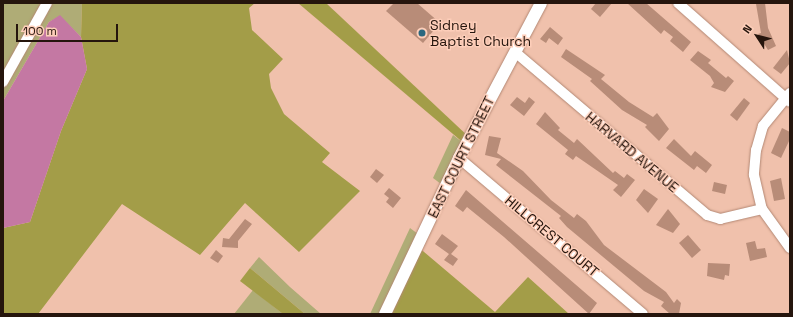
<!DOCTYPE html>
<style>
body{margin:0}
#map{position:relative;width:793px;height:317px;overflow:hidden;background:#f0c1ac;font-family:"Space Grotesk",sans-serif}
div>[style]{position:absolute}
[style*='--x']{left:calc(var(--x)*1px);top:calc(var(--y)*1px);width:calc(var(--w)*1px);rotate:calc(var(--a)*1deg)}
.green>*{inset:0;background:#afac76}
.forest>*{inset:0;background:#a39d48}
.water>*{inset:0;background:#c478a3}
.building>*{inset:0;background:#b88c78}
.roads{filter:drop-shadow(0 0 1px #b38874) drop-shadow(0 0 1px #b38874)}
.minor>*{height:10px;margin:-5px;padding:0 5px;transform-origin:5px;border-radius:5px;background:#fff}
.major>*{height:12px;margin:-6px;padding:0 6px;transform-origin:6px;border-radius:6px;background:#fff}
.dots>*{width:11px;height:11px;translate:-50% -50%;box-sizing:border-box;border:2px solid #fdceb9;border-radius:50%}
span{translate:-50% -50%;white-space:nowrap;text-align:center;line-height:1.15;-webkit-text-stroke:3px #fdceb9;paint-order:stroke}
.poi-label{font-size:14px;color:#25150d}
.left{translate:0 -50%;text-align:left}
.street-label{font-size:14px;color:#25150d}
.frame{position:absolute;inset:0;border:4px solid #25150d;pointer-events:none}
.north{position:absolute;left:737px;top:16px;width:40px;height:40px;-webkit-text-stroke:3px #fdceb9;paint-order:stroke;rotate:306deg;font-size:11px;font-weight:700;line-height:16px;text-align:center;color:#25150d}
.north::after{content:'';display:block;margin:auto;width:14px;height:18px;background:#25150d;clip-path:polygon(50% 0,100% 100%,50% 72%,0 100%)}
.scale{position:absolute;left:16px;top:24px;width:102px;height:18px;box-sizing:border-box;border:2px solid #25150d;border-top:0;padding-left:5px;font-size:12px;line-height:14px;white-space:nowrap;color:#25150d;-webkit-text-stroke:3px #fdceb9;paint-order:stroke}
</style>
<div id="map">
<div class="green">
<div style="clip-path:polygon(3px 3px,82px 3px,81px 37px,60px 16px,49px 22px,3px 101px)"></div>
<div style="clip-path:polygon(453px 135px,466px 145px,445px 187px,433px 178px)"></div>
<div style="clip-path:polygon(410px 228px,422px 237px,385px 314px,370px 314px)"></div>
<div style="clip-path:polygon(259px 257px,290px 287px,321px 314px,305px 314px,250px 268px)"></div>
<div style="clip-path:polygon(253px 290px,283px 314px,234px 314px)"></div>
</div>
<div class="forest">
<div style="clip-path:polygon(82px 3px,255px 3px,249px 8px,252px 30px,283px 59px,269px 74px,271px 88px,284px 114px,330px 153px,322px 162px,360px 191px,299px 252px,245px 203px,200px 255px,122px 204px,38px 314px,3px 314px,3px 228px,30px 222px,61px 131px,87px 69px,81px 37px)"></div>
<div style="clip-path:polygon(298px 3px,326px 3px,470px 138px,466px 145px)"></div>
<div style="clip-path:polygon(417px 246px,495px 312px,528px 277px,569px 314px,385px 314px)"></div>
<div style="clip-path:polygon(250px 268px,305px 314px,283px 314px,240px 281px)"></div>
</div>
<div class="water">
<div style="clip-path:polygon(60px 15px,81px 37px,87px 69px,61px 131px,30px 222px,3px 228px,3px 101px,49px 22px)"></div>
</div>
<div class="building">
<div style="clip-path:polygon(394px 3px,417px 3px,440px 23px,423px 43px,386px 11px)"></div>
<div style="clip-path:polygon(596px 3px,612px 3px,600px 17px,591px 9px)"></div>
<div style="clip-path:polygon(627px 3px,646px 3px,691px 42px,683px 52px,670px 41px,673px 37px,664px 30px,661px 34px)"></div>
<div style="clip-path:polygon(765px 3px,768px 28px,776px 46px,768px 50px,758px 34px,761px 33px,756px 4px)"></div>
<div style="clip-path:polygon(550px 27px,563px 38px,558px 45px,549px 38px,546px 43px,540px 39px)"></div>
<div style="clip-path:polygon(566px 49px,605px 75px,601px 79px,629px 102px,653px 117px,657px 113px,669px 129px,659px 141px,645px 127px,647px 125px,622px 110px,590px 81px,592px 79px,561px 57px)"></div>
<div style="clip-path:polygon(787px 50px,790px 63px,781px 74px,773px 68px)"></div>
<div style="clip-path:polygon(698px 51px,711px 60px,708px 63px,726px 78px,728px 76px,734px 81px,725px 92px,711px 87px,714px 83px,710px 76px,690px 60px)"></div>
<div style="clip-path:polygon(517px 97px,525px 103px,529px 97px,535px 102px,524px 116px,510px 105px)"></div>
<div style="clip-path:polygon(744px 98px,750px 103px,737px 121px,730px 115px)"></div>
<div style="clip-path:polygon(545px 112px,560px 128px,558px 130px,574px 143px,577px 139px,613px 173px,615px 171px,624px 178px,627px 174px,635px 180px,621px 197px,613px 190px,618px 185px,576px 156px,573px 160px,565px 154px,568px 150px,536px 124px)"></div>
<div style="clip-path:polygon(782px 128px,790px 132px,790px 139px,781px 158px,771px 153px)"></div>
<div style="clip-path:polygon(489px 136px,501px 138px,497px 153px,523px 171px,551px 200px,574px 218px,577px 214px,586px 221px,604px 245px,666px 292px,674px 303px,677px 299px,681px 303px,679px 314px,670px 314px,661px 306px,664px 302px,644px 291px,567px 227px,559px 218px,561px 216px,496px 165px,501px 159px,485px 155px)"></div>
<div style="clip-path:polygon(674px 139px,691px 156px,695px 151px,712px 165px,706px 173px,697px 166px,694px 170px,666px 148px)"></div>
<div style="clip-path:polygon(376px 169px,384px 175px,377px 183px,370px 177px)"></div>
<div style="clip-path:polygon(781px 178px,785px 199px,774px 201px,770px 181px)"></div>
<div style="clip-path:polygon(714px 182px,727px 185px,725px 194px,712px 191px)"></div>
<div style="clip-path:polygon(389px 188px,401px 198px,393px 208px,386px 202px,389px 198px,384px 194px)"></div>
<div style="clip-path:polygon(644px 189px,658px 199px,648px 213px,636px 200px)"></div>
<div style="clip-path:polygon(466px 190px,597px 303px,589px 314px,504px 237px,467px 207px,463px 212px,455px 206px)"></div>
<div style="clip-path:polygon(668px 209px,680px 224px,673px 233px,656px 225px)"></div>
<div style="clip-path:polygon(245px 219px,252px 224px,238px 241px,238px 248px,222px 247px,223px 238px,229px 239px)"></div>
<div style="clip-path:polygon(442px 234px,458px 246px,451px 254px,458px 259px,453px 266px,444px 260px,449px 254px,435px 244px)"></div>
<div style="clip-path:polygon(688px 235px,701px 250px,692px 258px,679px 243px)"></div>
<div style="clip-path:polygon(755px 241px,757px 249px,765px 248px,767px 257px,750px 261px,746px 243px)"></div>
<div style="clip-path:polygon(216px 250px,223px 256px,218px 263px,210px 258px)"></div>
<div style="clip-path:polygon(708px 263px,730px 264px,729px 276px,725px 275px,724px 280px,707px 276px)"></div>
</div>
<div class="roads">
<div class="minor">
<div style="--x:678;--y:3;--w:149;--a:41.5"></div>
<div style="--x:515;--y:52;--w:252;--a:40.3"></div>
<div style="--x:707;--y:215;--w:14;--a:17"></div>
<div style="--x:720;--y:219;--w:43;--a:-13.4"></div>
<div style="--x:3;--y:82;--w:90;--a:-60.9"></div>
<div style="--x:790;--y:93;--w:43;--a:129.3"></div>
<div style="--x:763;--y:126;--w:25;--a:106"></div>
<div style="--x:756;--y:150;--w:25;--a:95"></div>
<div style="--x:754;--y:175;--w:35;--a:77"></div>
<div style="--x:762;--y:209;--w:48;--a:54.3"></div>
<div style="--x:459;--y:158;--w:241;--a:40.3"></div>
</div>
<div class="major">
<div style="--x:385;--y:314;--w:173;--a:-64.6"></div>
<div style="--x:459;--y:158;--w:175;--a:-62.1"></div>
</div>
</div>
<div class="dots">
<div style="left:422px;top:33px;background:#2b687f"></div>
</div>
<div class="poi-label">
<span class="left" style="left:430px;top:33px">Sidney<br>Baptist Church</span>
</div>
<div class="street-label">
<span style="left:632px;top:152px;rotate:40deg">HARVARD AVENUE</span>
<span style="left:461px;top:157px;rotate:-64deg">EAST COURT STREET</span>
<span style="left:552px;top:236px;rotate:40deg">HILLCREST COURT</span>
</div>
<div class="frame"></div>
<div class="north">N</div>
<div class="scale">100 m</div>
</div>
